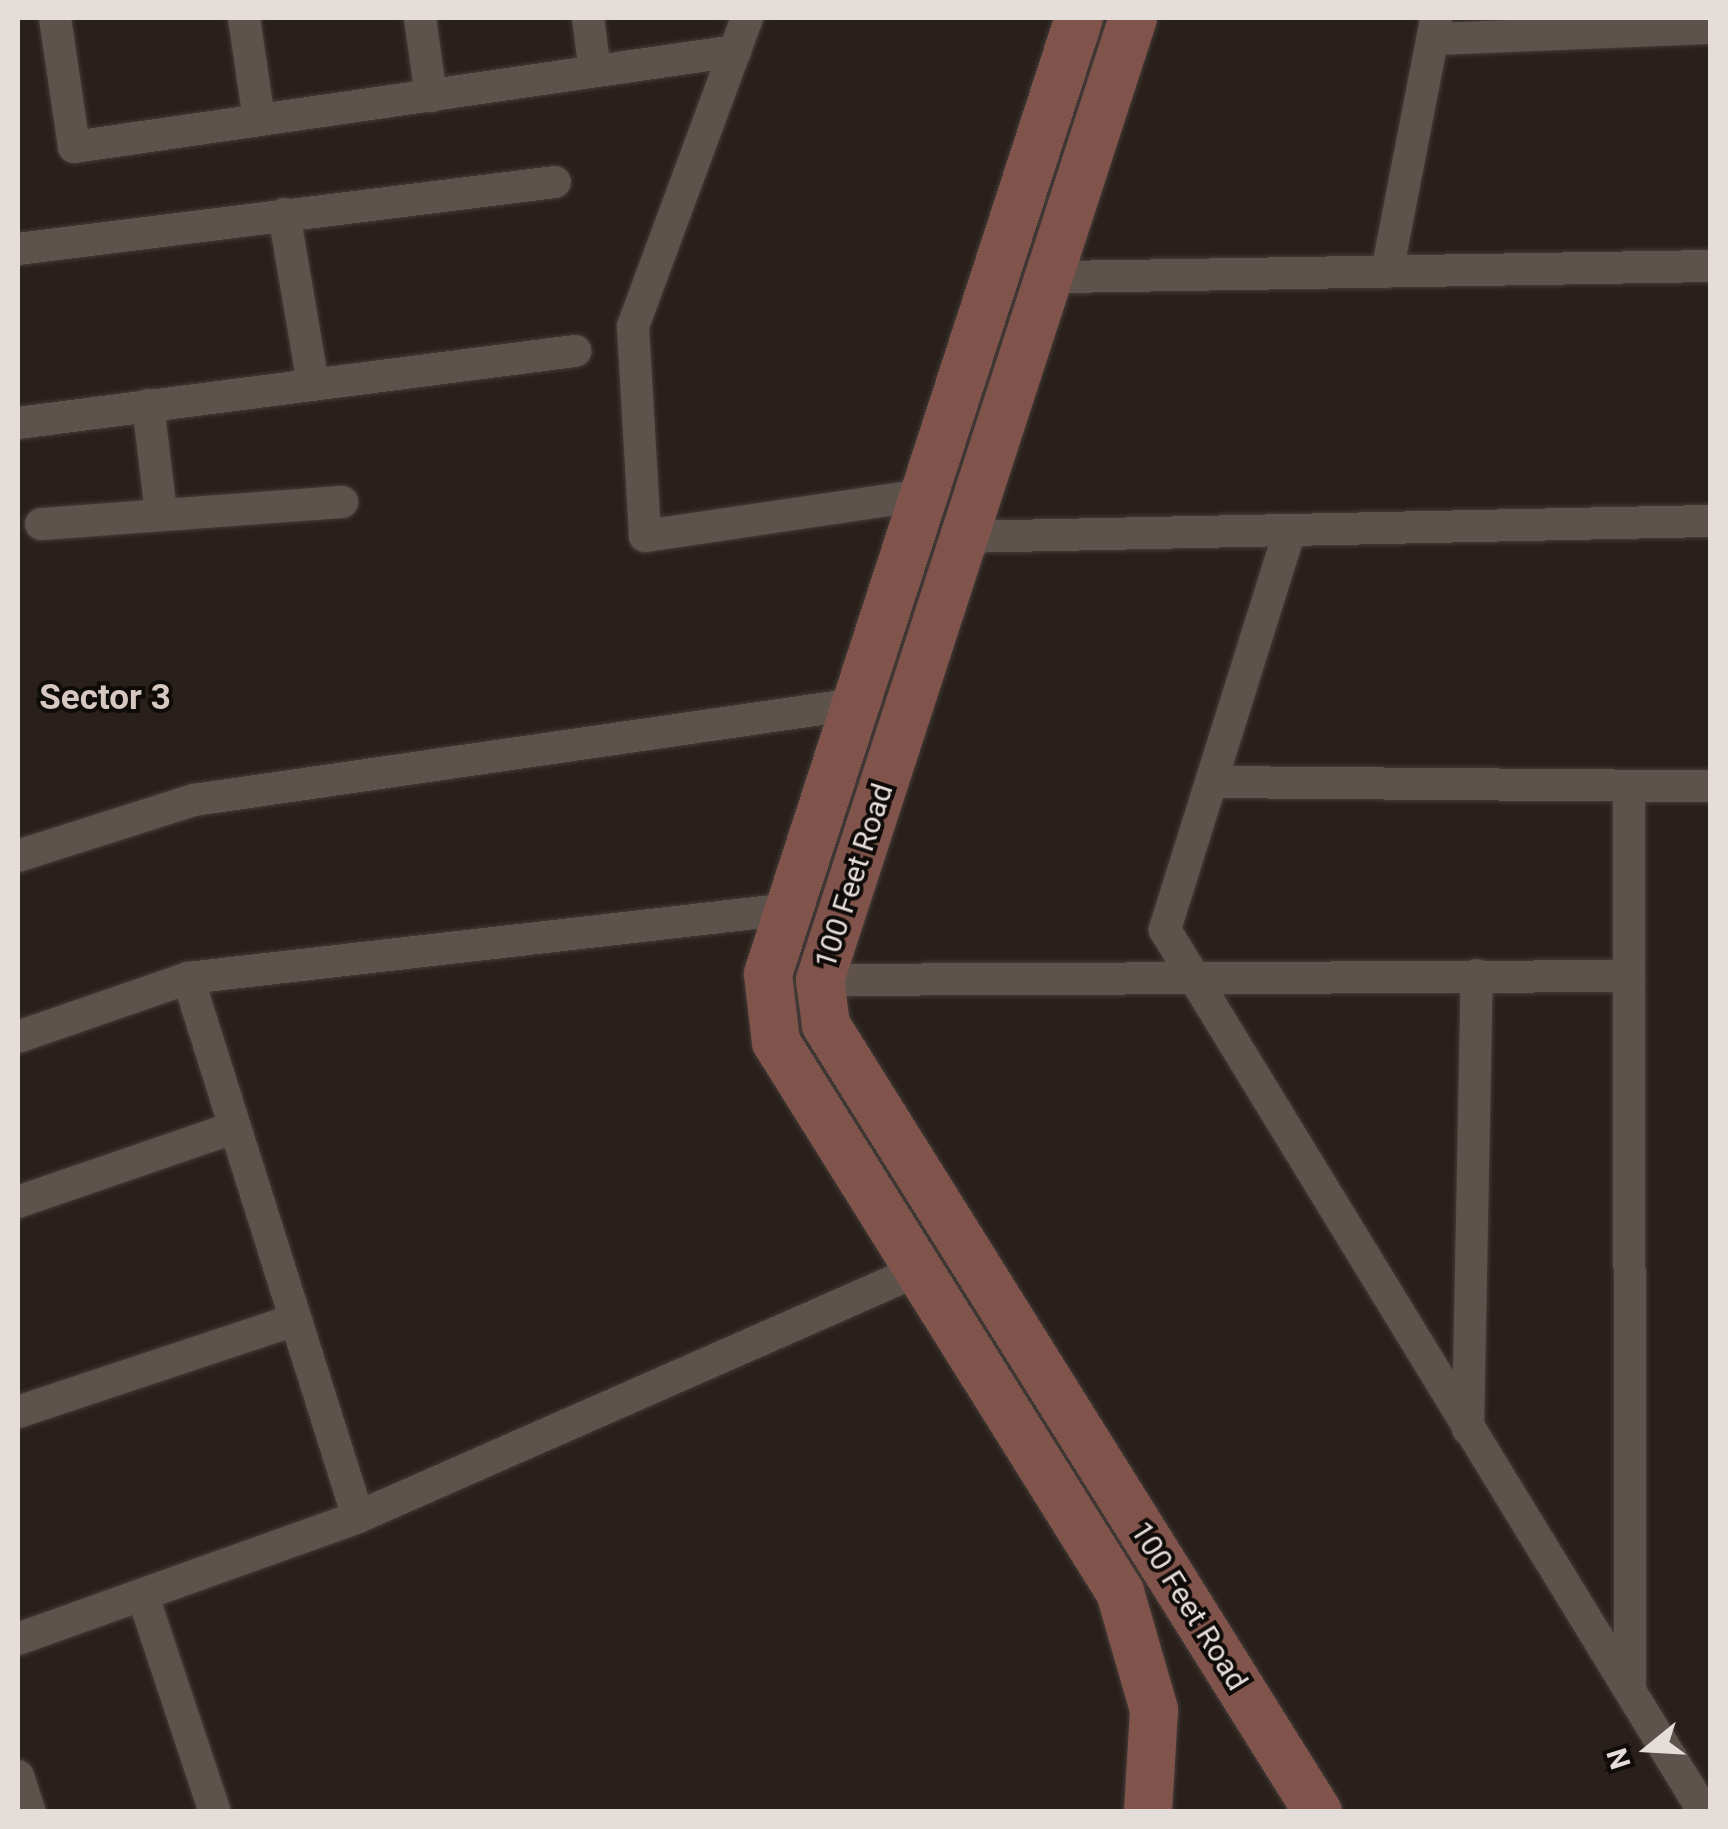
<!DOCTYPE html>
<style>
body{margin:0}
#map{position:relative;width:1728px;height:1829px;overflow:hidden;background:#2a201b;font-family:Roboto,sans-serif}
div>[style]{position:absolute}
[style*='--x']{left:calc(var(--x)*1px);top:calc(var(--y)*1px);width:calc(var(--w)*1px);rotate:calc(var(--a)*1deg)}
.roads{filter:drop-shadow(0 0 2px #443c39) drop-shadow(0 0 2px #443c39)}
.street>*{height:32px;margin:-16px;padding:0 16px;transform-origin:16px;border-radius:16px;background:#5e524d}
.secondary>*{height:48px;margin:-24px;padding:0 24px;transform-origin:24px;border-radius:24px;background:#81544b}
span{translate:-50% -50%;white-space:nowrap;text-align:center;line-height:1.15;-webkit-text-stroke:8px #0f0b09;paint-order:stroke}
.street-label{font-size:30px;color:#e4ddda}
.quarter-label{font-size:35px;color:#d6c7c1;font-weight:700}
.frame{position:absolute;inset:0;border:20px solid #e4ddda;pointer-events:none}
.north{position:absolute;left:1598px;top:1699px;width:100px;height:100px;-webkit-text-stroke:8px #0f0b09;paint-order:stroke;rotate:252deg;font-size:28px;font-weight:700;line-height:40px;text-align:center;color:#e4ddda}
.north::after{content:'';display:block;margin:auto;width:35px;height:45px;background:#e4ddda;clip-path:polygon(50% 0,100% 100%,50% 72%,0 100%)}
</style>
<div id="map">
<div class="roads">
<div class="street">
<div style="--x:55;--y:18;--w:130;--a:81.6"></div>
<div style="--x:74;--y:147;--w:668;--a:-8.26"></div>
<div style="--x:244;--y:18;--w:103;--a:81.6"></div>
<div style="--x:420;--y:18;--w:79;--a:82"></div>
<div style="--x:588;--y:18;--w:53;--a:82.5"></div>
<div style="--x:747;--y:18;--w:329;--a:110.3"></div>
<div style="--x:633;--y:327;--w:209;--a:86.7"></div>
<div style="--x:645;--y:536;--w:280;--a:-8.4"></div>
<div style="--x:1433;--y:39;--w:277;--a:-2.3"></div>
<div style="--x:284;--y:214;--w:171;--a:80.3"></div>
<div style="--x:18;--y:249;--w:541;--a:-7.11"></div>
<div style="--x:1387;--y:272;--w:256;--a:-79"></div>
<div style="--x:1062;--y:277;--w:648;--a:-0.97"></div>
<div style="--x:148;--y:405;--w:109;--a:83.1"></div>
<div style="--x:18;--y:423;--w:562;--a:-7.37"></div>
<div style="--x:41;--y:524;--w:302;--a:-4.2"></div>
<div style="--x:1290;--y:530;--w:419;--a:107.4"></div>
<div style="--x:1165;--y:930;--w:1034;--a:58.57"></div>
<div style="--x:963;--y:537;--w:747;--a:-1.23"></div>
<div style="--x:1212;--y:782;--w:498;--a:0.5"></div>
<div style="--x:1629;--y:786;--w:904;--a:89.94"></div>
<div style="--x:18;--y:856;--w:185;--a:-17.7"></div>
<div style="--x:194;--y:800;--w:668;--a:-8.26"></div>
<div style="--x:188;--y:978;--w:565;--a:72.49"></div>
<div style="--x:820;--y:980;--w:809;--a:-0.28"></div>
<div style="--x:18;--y:1037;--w:180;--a:-19.1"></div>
<div style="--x:188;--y:978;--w:606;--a:-6.54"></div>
<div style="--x:18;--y:1202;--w:227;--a:-19"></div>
<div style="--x:18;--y:1412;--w:289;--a:-18.4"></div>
<div style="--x:1468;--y:1429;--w:454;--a:-88.9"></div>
<div style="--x:143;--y:1596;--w:228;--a:71.6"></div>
<div style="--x:18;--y:1639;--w:361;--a:-19.7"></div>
<div style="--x:358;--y:1517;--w:613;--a:-23.76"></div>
<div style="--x:18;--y:1776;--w:38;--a:72"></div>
</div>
<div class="secondary">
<div style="--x:1079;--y:18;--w:1005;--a:108.02"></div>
<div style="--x:768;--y:974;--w:68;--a:83.3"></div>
<div style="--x:776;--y:1042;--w:649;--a:57.98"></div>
<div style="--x:1120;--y:1592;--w:123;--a:73.9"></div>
<div style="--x:1154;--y:1710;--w:102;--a:93.4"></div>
<div style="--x:1133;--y:18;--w:1012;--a:108.02"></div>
<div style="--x:820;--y:980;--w:45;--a:82.4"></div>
<div style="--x:826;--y:1025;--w:928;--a:57.99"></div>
</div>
</div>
<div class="street-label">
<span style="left:854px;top:876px;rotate:-72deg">100 Feet Road</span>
<span style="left:1189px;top:1606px;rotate:58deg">100 Feet Road</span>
</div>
<div class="quarter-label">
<span style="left:105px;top:698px">Sector 3</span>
</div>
<div class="frame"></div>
<div class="north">N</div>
</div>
